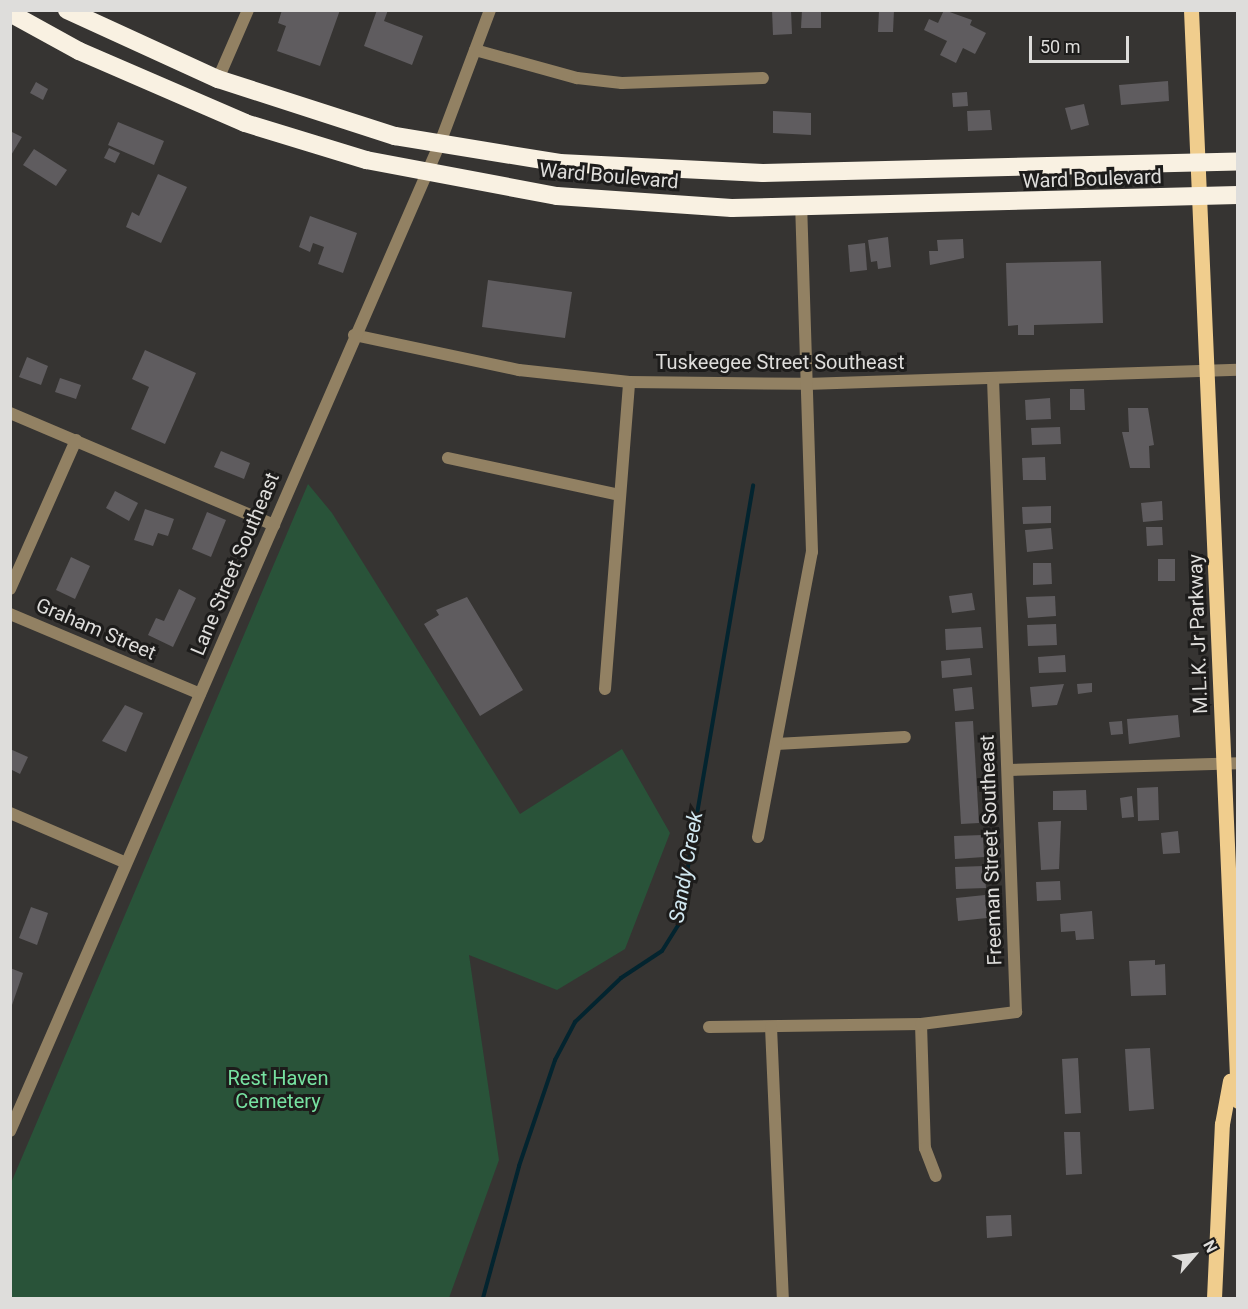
<!DOCTYPE html>
<style>
body{margin:0}
#map{position:relative;width:1248px;height:1309px;overflow:hidden;background:#363432;font-family:Roboto,sans-serif}
div>[style]{position:absolute}
[style*='--x']{left:calc(var(--x)*1px);top:calc(var(--y)*1px);width:calc(var(--w)*1px);rotate:calc(var(--a)*1deg)}
.green>*{inset:0;background:#295339}
.stream>*{height:4px;margin:-2px;padding:0 2px;transform-origin:2px;border-radius:2px;background:#03242f}
.building>*{inset:0;background:#5f5c5f}
.street>*{height:12px;margin:-6px;padding:0 6px;transform-origin:6px;border-radius:6px;background:#928163}
.primary>*{height:15px;margin:-7.5px;padding:0 7.5px;transform-origin:7.5px;border-radius:7.5px;background:#f0cd8d}
.highway>*{height:18px;margin:-9px;padding:0 9px;transform-origin:9px;border-radius:9px;background:#f9f1e2}
span{translate:-50% -50%;white-space:nowrap;text-align:center;line-height:1.15;-webkit-text-stroke:6px #1d1c1b;paint-order:stroke}
.street-label{font-size:20px;color:#dedddb}
.park-label{font-size:20px;color:#77e2a1}
.water-label{font-size:21px;color:#d2e9f2;font-style:italic}
.frame{position:absolute;inset:0;border:12px solid #dedddb;pointer-events:none}
.north{position:absolute;left:1164px;top:1225px;width:60px;height:60px;-webkit-text-stroke:4px #1d1c1b;paint-order:stroke;rotate:62deg;font-size:16px;font-weight:700;line-height:24px;text-align:center;color:#dedddb}
.north::after{content:'';display:block;margin:auto;width:21px;height:27px;background:#dedddb;clip-path:polygon(50% 0,100% 100%,50% 72%,0 100%)}
.scale{position:absolute;left:1029px;top:36px;width:100px;height:27px;box-sizing:border-box;border:3px solid #dedddb;border-top:0;padding-left:8px;font-size:18px;line-height:21px;white-space:nowrap;color:#dedddb;-webkit-text-stroke:4px #1d1c1b;paint-order:stroke}
</style>
<div id="map">
<div class="green">
<div style="clip-path:polygon(308px 484px,332px 513px,520px 814px,622px 749px,670px 833px,625px 949px,557px 990px,469px 955px,499px 1160px,449px 1298px,11px 1298px,11px 1183px)"></div>
</div>
<div class="stream">
<div style="--x:483;--y:1298;--w:137;--a:-74.7"></div>
<div style="--x:519;--y:1166;--w:112;--a:-71.2"></div>
<div style="--x:555;--y:1060;--w:43;--a:-62.2"></div>
<div style="--x:575;--y:1022;--w:64;--a:-43.7"></div>
<div style="--x:621;--y:978;--w:49;--a:-33.4"></div>
<div style="--x:662;--y:951;--w:31;--a:-58"></div>
<div style="--x:678;--y:925;--w:446;--a:-80.3"></div>
</div>
<div class="building">
<div style="clip-path:polygon(282px 10px,340px 10px,320px 66px,277px 51px,286px 26px,278px 23px)"></div>
<div style="clip-path:polygon(377px 10px,388px 10px,384px 21px,423px 36px,412px 65px,364px 46px)"></div>
<div style="clip-path:polygon(772px 10px,791px 10px,792px 34px,773px 35px)"></div>
<div style="clip-path:polygon(802px 10px,821px 10px,821px 28px,801px 28px)"></div>
<div style="clip-path:polygon(879px 10px,894px 10px,893px 32px,878px 32px)"></div>
<div style="clip-path:polygon(944px 10px,972px 20px,970px 25px,986px 33px,975px 54px,963px 48px,956px 63px,940px 55px,947px 41px,924px 30px,929px 19px,938px 23px)"></div>
<div style="clip-path:polygon(1168px 81px,1169px 101px,1121px 105px,1119px 85px)"></div>
<div style="clip-path:polygon(36px 82px,48px 89px,43px 100px,30px 93px)"></div>
<div style="clip-path:polygon(967px 92px,968px 106px,953px 107px,952px 93px)"></div>
<div style="clip-path:polygon(1084px 104px,1089px 125px,1071px 130px,1065px 108px)"></div>
<div style="clip-path:polygon(990px 110px,992px 130px,968px 131px,967px 111px)"></div>
<div style="clip-path:polygon(773px 111px,811px 113px,811px 135px,773px 133px)"></div>
<div style="clip-path:polygon(118px 122px,164px 141px,154px 165px,108px 145px)"></div>
<div style="clip-path:polygon(10px 131px,22px 137px,10px 157px)"></div>
<div style="clip-path:polygon(109px 148px,120px 153px,115px 163px,104px 158px)"></div>
<div style="clip-path:polygon(34px 149px,67px 170px,56px 186px,23px 165px)"></div>
<div style="clip-path:polygon(158px 174px,187px 187px,161px 243px,126px 227px,132px 212px,139px 216px)"></div>
<div style="clip-path:polygon(310px 216px,357px 233px,343px 273px,318px 264px,324px 247px,313px 243px,310px 252px,299px 247px)"></div>
<div style="clip-path:polygon(888px 237px,891px 267px,878px 269px,877px 261px,871px 262px,868px 240px)"></div>
<div style="clip-path:polygon(963px 239px,964px 258px,930px 265px,929px 251px,938px 251px,937px 240px)"></div>
<div style="clip-path:polygon(865px 243px,867px 270px,850px 272px,848px 245px)"></div>
<div style="clip-path:polygon(1101px 261px,1103px 323px,1034px 325px,1034px 335px,1018px 335px,1018px 325px,1008px 326px,1006px 263px)"></div>
<div style="clip-path:polygon(488px 280px,572px 292px,565px 338px,482px 327px)"></div>
<div style="clip-path:polygon(145px 350px,196px 373px,165px 444px,131px 429px,149px 387px,132px 379px)"></div>
<div style="clip-path:polygon(27px 357px,48px 366px,41px 385px,19px 377px)"></div>
<div style="clip-path:polygon(60px 378px,81px 385px,76px 399px,55px 392px)"></div>
<div style="clip-path:polygon(1070px 389px,1084px 389px,1085px 410px,1070px 410px)"></div>
<div style="clip-path:polygon(1050px 398px,1051px 419px,1026px 420px,1025px 400px)"></div>
<div style="clip-path:polygon(1128px 408px,1148px 408px,1154px 445px,1149px 446px,1150px 468px,1130px 468px,1122px 432px,1129px 432px)"></div>
<div style="clip-path:polygon(1060px 427px,1061px 444px,1032px 445px,1031px 428px)"></div>
<div style="clip-path:polygon(221px 451px,250px 463px,244px 479px,214px 467px)"></div>
<div style="clip-path:polygon(1045px 457px,1046px 480px,1023px 480px,1022px 458px)"></div>
<div style="clip-path:polygon(115px 491px,138px 503px,129px 521px,106px 508px)"></div>
<div style="clip-path:polygon(1162px 501px,1163px 520px,1143px 522px,1141px 503px)"></div>
<div style="clip-path:polygon(1051px 506px,1051px 523px,1023px 524px,1022px 507px)"></div>
<div style="clip-path:polygon(145px 509px,174px 519px,168px 536px,158px 533px,153px 546px,134px 540px)"></div>
<div style="clip-path:polygon(207px 512px,226px 520px,211px 557px,192px 549px)"></div>
<div style="clip-path:polygon(1146px 527px,1162px 527px,1163px 545px,1147px 546px)"></div>
<div style="clip-path:polygon(1051px 528px,1053px 549px,1027px 552px,1025px 530px)"></div>
<div style="clip-path:polygon(71px 557px,90px 566px,75px 599px,56px 590px)"></div>
<div style="clip-path:polygon(1158px 559px,1175px 559px,1175px 581px,1158px 581px)"></div>
<div style="clip-path:polygon(1033px 563px,1051px 563px,1052px 584px,1033px 585px)"></div>
<div style="clip-path:polygon(179px 589px,196px 598px,173px 647px,148px 635px,156px 618px,164px 621px)"></div>
<div style="clip-path:polygon(972px 593px,975px 610px,952px 613px,949px 596px)"></div>
<div style="clip-path:polygon(1055px 596px,1056px 616px,1028px 618px,1026px 597px)"></div>
<div style="clip-path:polygon(467px 597px,523px 690px,480px 716px,424px 624px,439px 615px,436px 610px)"></div>
<div style="clip-path:polygon(1056px 624px,1057px 645px,1028px 646px,1027px 625px)"></div>
<div style="clip-path:polygon(981px 627px,983px 648px,946px 650px,945px 629px)"></div>
<div style="clip-path:polygon(1065px 655px,1066px 672px,1039px 673px,1038px 657px)"></div>
<div style="clip-path:polygon(970px 658px,972px 675px,942px 678px,941px 661px)"></div>
<div style="clip-path:polygon(1092px 683px,1092px 692px,1078px 694px,1077px 684px)"></div>
<div style="clip-path:polygon(1064px 684px,1057px 705px,1032px 707px,1030px 687px)"></div>
<div style="clip-path:polygon(972px 687px,974px 709px,955px 711px,953px 689px)"></div>
<div style="clip-path:polygon(125px 705px,143px 713px,126px 752px,102px 741px)"></div>
<div style="clip-path:polygon(1178px 715px,1180px 737px,1129px 744px,1127px 719px)"></div>
<div style="clip-path:polygon(973px 721px,979px 823px,961px 824px,955px 722px)"></div>
<div style="clip-path:polygon(1122px 721px,1123px 734px,1111px 735px,1109px 722px)"></div>
<div style="clip-path:polygon(10px 749px,28px 757px,20px 774px,10px 769px)"></div>
<div style="clip-path:polygon(1158px 787px,1159px 820px,1138px 821px,1137px 788px)"></div>
<div style="clip-path:polygon(1086px 790px,1087px 810px,1053px 810px,1053px 791px)"></div>
<div style="clip-path:polygon(1132px 796px,1134px 817px,1122px 818px,1120px 798px)"></div>
<div style="clip-path:polygon(1061px 821px,1059px 869px,1041px 870px,1038px 822px)"></div>
<div style="clip-path:polygon(1178px 831px,1180px 853px,1163px 854px,1161px 833px)"></div>
<div style="clip-path:polygon(983px 835px,984px 857px,955px 859px,954px 836px)"></div>
<div style="clip-path:polygon(984px 866px,986px 888px,956px 889px,955px 867px)"></div>
<div style="clip-path:polygon(1060px 881px,1061px 900px,1037px 901px,1036px 882px)"></div>
<div style="clip-path:polygon(985px 895px,987px 918px,958px 921px,956px 898px)"></div>
<div style="clip-path:polygon(31px 907px,48px 913px,37px 945px,19px 938px)"></div>
<div style="clip-path:polygon(1092px 911px,1094px 939px,1076px 940px,1075px 931px,1061px 932px,1060px 914px)"></div>
<div style="clip-path:polygon(1155px 960px,1155px 965px,1165px 964px,1166px 995px,1131px 996px,1129px 961px)"></div>
<div style="clip-path:polygon(10px 968px,23px 973px,11px 1008px,10px 1008px)"></div>
<div style="clip-path:polygon(1150px 1048px,1154px 1109px,1129px 1111px,1125px 1049px)"></div>
<div style="clip-path:polygon(1078px 1058px,1081px 1113px,1065px 1114px,1062px 1059px)"></div>
<div style="clip-path:polygon(1064px 1132px,1080px 1132px,1082px 1174px,1066px 1175px)"></div>
<div style="clip-path:polygon(1011px 1215px,1012px 1236px,987px 1238px,986px 1216px)"></div>
</div>
<div class="street">
<div style="--x:475;--y:50;--w:106;--a:15.4"></div>
<div style="--x:577;--y:78;--w:45;--a:6.3"></div>
<div style="--x:622;--y:83;--w:141;--a:-2"></div>
<div style="--x:218;--y:79;--w:75;--a:-66.5"></div>
<div style="--x:354;--y:335;--w:169;--a:12"></div>
<div style="--x:519;--y:370;--w:111;--a:6.2"></div>
<div style="--x:629;--y:382;--w:177;--a:0.6"></div>
<div style="--x:806;--y:384;--w:432;--a:-1.9"></div>
<div style="--x:10;--y:413;--w:287;--a:23"></div>
<div style="--x:448;--y:458;--w:175;--a:12.2"></div>
<div style="--x:10;--y:589;--w:163;--a:-66.1"></div>
<div style="--x:10;--y:614;--w:206;--a:22.8"></div>
<div style="--x:605;--y:689;--w:308;--a:-85.5"></div>
<div style="--x:776;--y:744;--w:129;--a:-3.1"></div>
<div style="--x:1008;--y:770;--w:230;--a:-1.7"></div>
<div style="--x:10;--y:813;--w:126;--a:23.3"></div>
<div style="--x:758;--y:837;--w:290;--a:-79.3"></div>
<div style="--x:812;--y:552;--w:345;--a:-91.8"></div>
<div style="--x:921;--y:1024;--w:124;--a:88.2"></div>
<div style="--x:925;--y:1148;--w:30;--a:69"></div>
<div style="--x:709;--y:1027;--w:212;--a:-0.8"></div>
<div style="--x:921;--y:1024;--w:96;--a:-7.2"></div>
<div style="--x:1016;--y:1012;--w:633;--a:-92.08"></div>
<div style="--x:771;--y:1027;--w:271;--a:87.5"></div>
<div style="--x:10;--y:1131;--w:1078;--a:-66.48"></div>
<div style="--x:440;--y:143;--w:142;--a:-69.4"></div>
</div>
<div class="primary">
<div style="--x:1191;--y:10;--w:1092;--a:87.53"></div>
<div style="--x:1214;--y:1298;--w:174;--a:-87.4"></div>
<div style="--x:1222;--y:1124;--w:44;--a:-79.5"></div>
</div>
<div class="highway">
<div style="--x:67;--y:10;--w:166;--a:24.6"></div>
<div style="--x:218;--y:79;--w:186;--a:17.9"></div>
<div style="--x:395;--y:136;--w:167;--a:9.3"></div>
<div style="--x:560;--y:163;--w:203;--a:2.8"></div>
<div style="--x:763;--y:173;--w:475;--a:-1.4"></div>
<div style="--x:10;--y:13;--w:79;--a:28.8"></div>
<div style="--x:79;--y:51;--w:181;--a:23.4"></div>
<div style="--x:245;--y:123;--w:127;--a:17"></div>
<div style="--x:366;--y:160;--w:194;--a:10.7"></div>
<div style="--x:557;--y:196;--w:175;--a:3.9"></div>
<div style="--x:732;--y:208;--w:506;--a:-1.47"></div>
</div>
<div class="street-label">
<span style="left:609px;top:176px;rotate:5deg">Ward Boulevard</span>
<span style="left:1092px;top:179px;rotate:-2deg">Ward Boulevard</span>
<span style="left:780px;top:362px">Tuskeegee Street Southeast</span>
<span style="left:235px;top:564px;rotate:-67deg">Lane Street Southeast</span>
<span style="left:96px;top:629px;rotate:23deg">Graham Street</span>
<span style="left:1198px;top:634px;rotate:-92deg">M.L.K. Jr Parkway</span>
<span style="left:991px;top:850px;rotate:-92deg">Freeman Street Southeast</span>
</div>
<div class="park-label">
<span style="left:278px;top:1090px">Rest Haven<br>Cemetery</span>
</div>
<div class="water-label">
<span style="left:686px;top:867px;rotate:-80deg">Sandy Creek</span>
</div>
<div class="frame"></div>
<div class="north">N</div>
<div class="scale">50 m</div>
</div>
